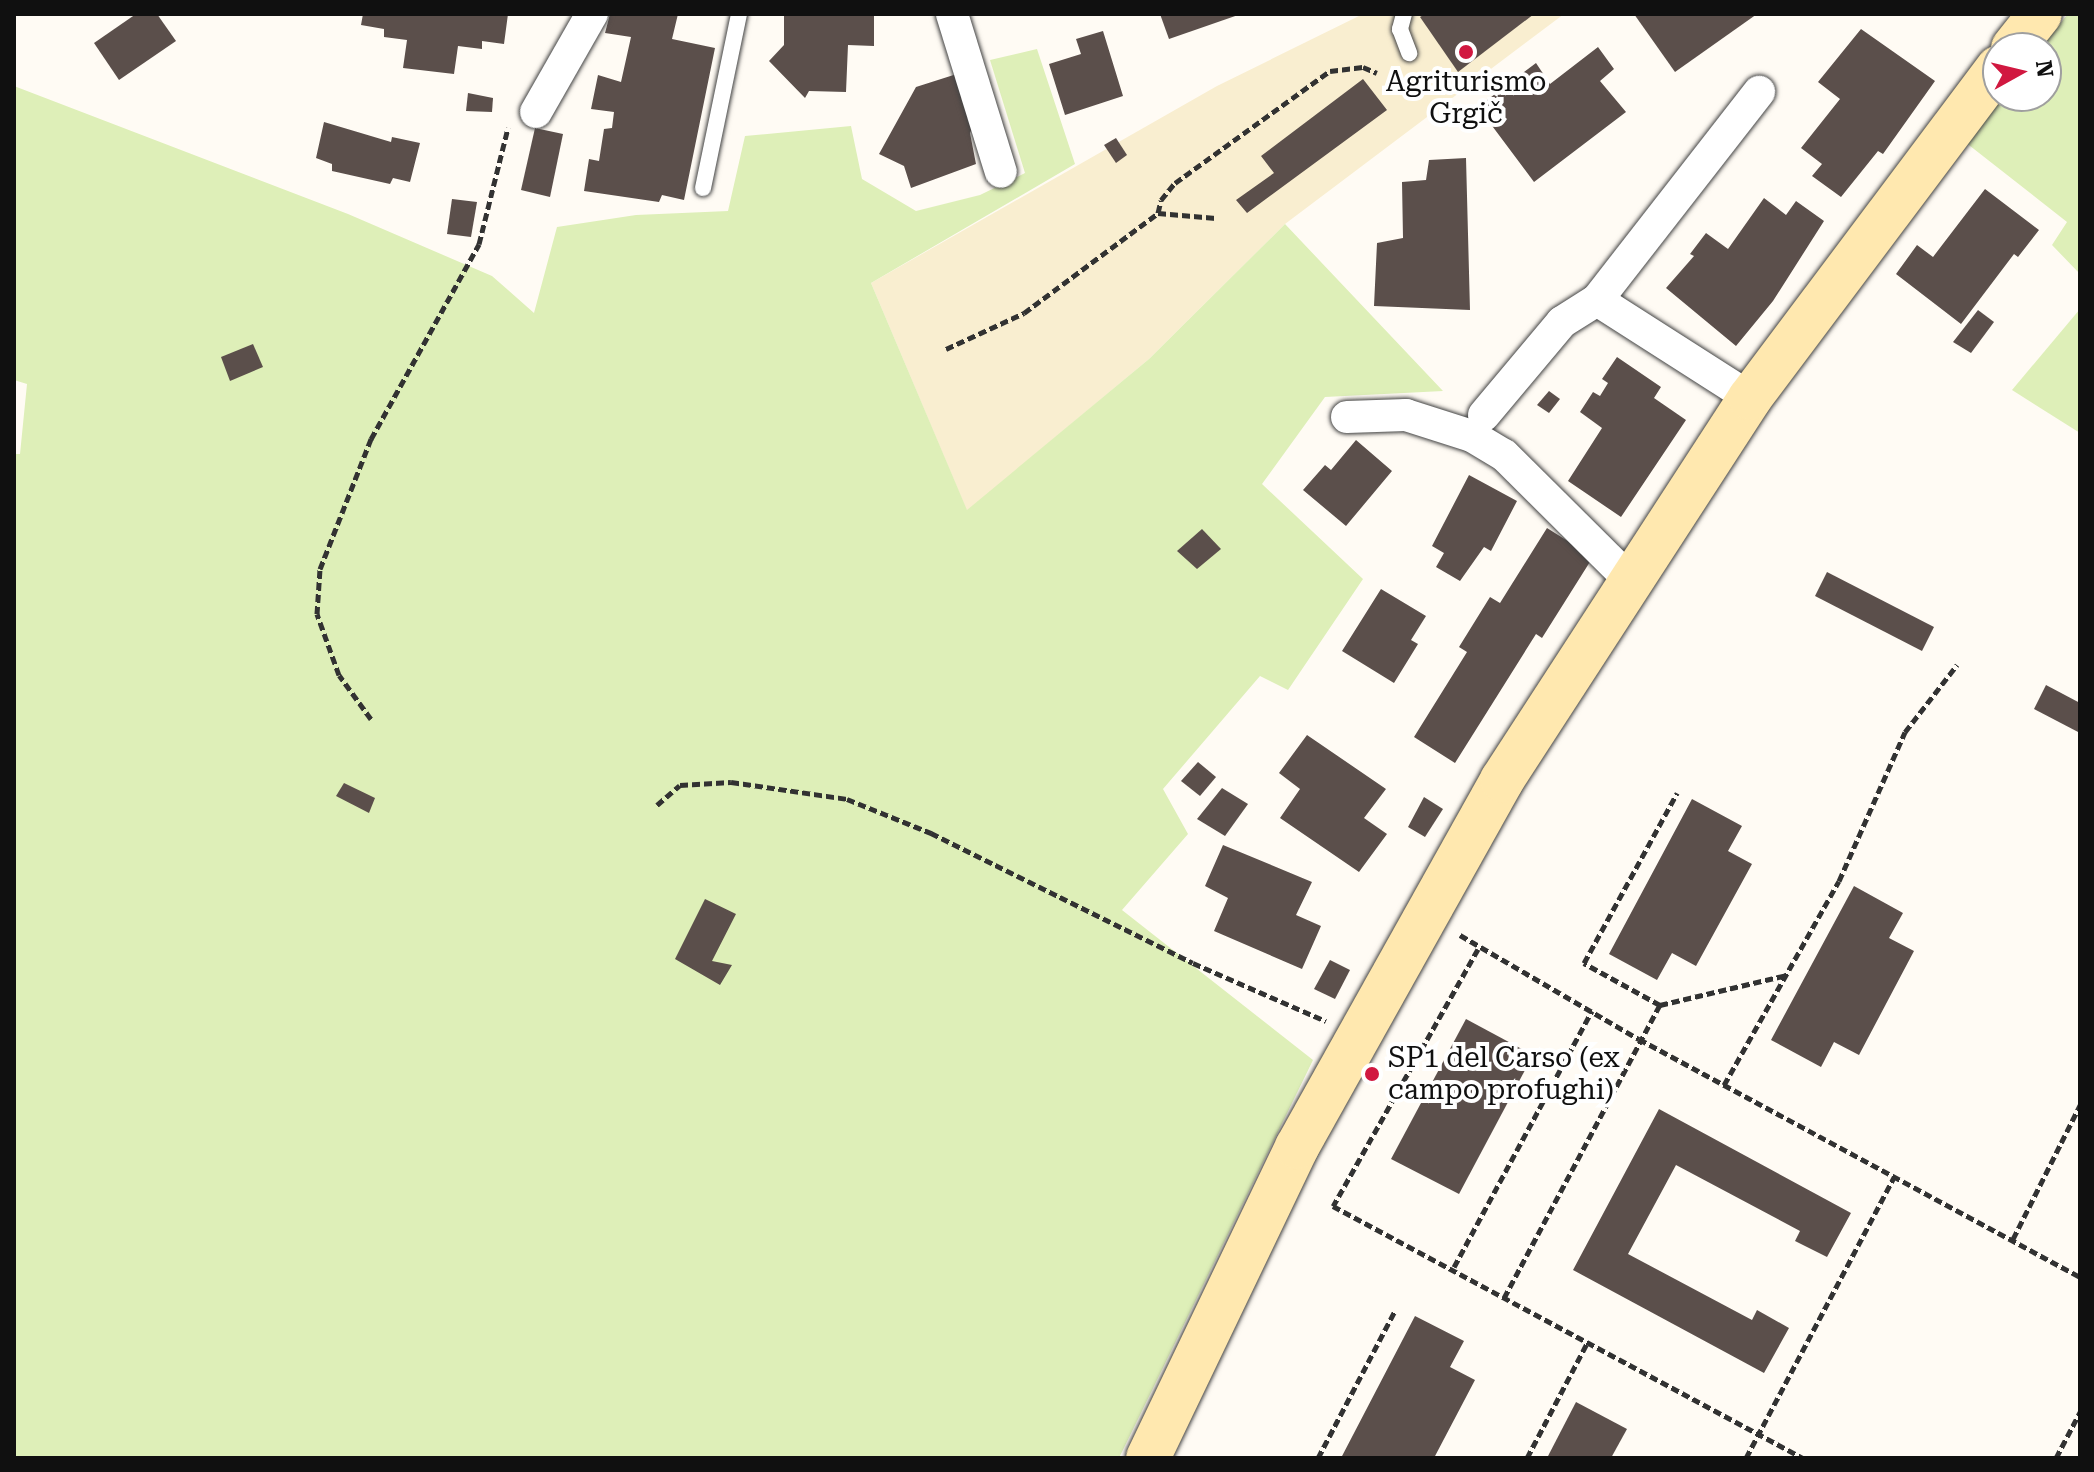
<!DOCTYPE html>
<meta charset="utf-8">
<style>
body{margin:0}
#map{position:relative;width:2094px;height:1472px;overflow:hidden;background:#fffbf4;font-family:"Roboto Serif",serif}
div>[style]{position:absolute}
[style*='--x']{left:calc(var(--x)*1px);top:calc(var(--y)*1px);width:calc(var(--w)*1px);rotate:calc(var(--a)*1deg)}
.farmland>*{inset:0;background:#f9eed0}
.green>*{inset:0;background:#deefb8}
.building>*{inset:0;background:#5b4f4b}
.path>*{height:5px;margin-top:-2.5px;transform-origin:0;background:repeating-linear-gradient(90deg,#323232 0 8px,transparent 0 12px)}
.roads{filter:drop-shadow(0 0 2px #434343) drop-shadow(0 0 2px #434343)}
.service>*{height:16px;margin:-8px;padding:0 8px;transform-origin:8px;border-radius:8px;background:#fff}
.minor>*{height:32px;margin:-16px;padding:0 16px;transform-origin:16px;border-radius:16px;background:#fff}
.secondary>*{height:44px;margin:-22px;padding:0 22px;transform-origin:22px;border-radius:22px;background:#ffe8af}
.dots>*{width:22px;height:22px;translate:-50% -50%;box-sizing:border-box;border:4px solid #fff;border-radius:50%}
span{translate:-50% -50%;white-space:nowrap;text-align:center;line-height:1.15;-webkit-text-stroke:8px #fff;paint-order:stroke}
.poi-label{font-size:28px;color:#101010}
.left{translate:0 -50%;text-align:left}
.frame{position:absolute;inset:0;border:16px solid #101010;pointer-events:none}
.north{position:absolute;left:1982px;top:32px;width:80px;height:80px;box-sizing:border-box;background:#fff;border:2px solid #9f9f9f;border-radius:50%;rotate:82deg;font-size:22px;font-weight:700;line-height:32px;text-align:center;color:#101010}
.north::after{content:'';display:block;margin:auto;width:28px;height:36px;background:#d11840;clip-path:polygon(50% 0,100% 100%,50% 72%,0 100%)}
</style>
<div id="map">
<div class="farmland">
<div style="clip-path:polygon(1363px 14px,1564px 14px,1285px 224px,1149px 359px,967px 511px,871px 283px,1217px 86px)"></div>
</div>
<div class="green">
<div style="clip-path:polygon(2068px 14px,2080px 14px,2080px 274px,2052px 245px,2067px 222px,1965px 142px,2002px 96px,2046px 96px,2046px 48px,2040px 48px)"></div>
<div style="clip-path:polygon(1037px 49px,1075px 164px,871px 283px,967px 510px,1149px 359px,1285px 224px,1443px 391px,1325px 397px,1262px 484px,1363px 579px,1288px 690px,1260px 676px,1163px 789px,1188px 834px,1122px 910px,1313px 1060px,1119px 1458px,14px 1458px,14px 454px,20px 454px,27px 384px,14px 380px,14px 86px,348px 214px,492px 276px,534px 313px,557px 227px,636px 215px,728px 211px,745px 136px,851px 126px,862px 179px,916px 211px,980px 195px,1025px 173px,990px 60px)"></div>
<div style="clip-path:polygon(2080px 309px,2080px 433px,2012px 390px)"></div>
</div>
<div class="building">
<div style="clip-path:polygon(136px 14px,157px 14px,176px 41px,119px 80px,94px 43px)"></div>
<div style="clip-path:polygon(363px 14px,508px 14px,504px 44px,482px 41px,482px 49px,458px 46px,454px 74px,403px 68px,407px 40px,384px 37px,384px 29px,361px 25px)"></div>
<div style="clip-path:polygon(610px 14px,678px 14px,672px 39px,715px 48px,684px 200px,662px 195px,659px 202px,584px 191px,589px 159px,599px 161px,604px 129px,612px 128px,614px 112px,591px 109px,598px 75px,621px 82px,631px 37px,605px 33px)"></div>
<div style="clip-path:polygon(784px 14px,874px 14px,874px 46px,848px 45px,846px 92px,809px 91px,805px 98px,769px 61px,784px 45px)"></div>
<div style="clip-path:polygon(1160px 14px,1241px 14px,1169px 39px)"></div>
<div style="clip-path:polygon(1425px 14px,1534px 14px,1458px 72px,1420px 17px)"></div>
<div style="clip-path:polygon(1634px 14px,1757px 14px,1675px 72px)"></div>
<div style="clip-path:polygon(1861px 29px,1935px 81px,1883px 154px,1878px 151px,1841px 197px,1812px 176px,1822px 164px,1801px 148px,1840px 99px,1818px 82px)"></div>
<div style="clip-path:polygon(1103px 31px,1123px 96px,1065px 115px,1049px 64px,1081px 54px,1076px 39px)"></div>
<div style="clip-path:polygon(1598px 47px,1614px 69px,1600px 81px,1626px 112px,1534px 182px,1478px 107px,1536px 63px,1550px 84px)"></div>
<div style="clip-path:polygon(963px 72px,977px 117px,970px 133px,976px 164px,911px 188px,904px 166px,879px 154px,916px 87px)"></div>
<div style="clip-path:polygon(1363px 79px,1387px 110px,1247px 213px,1236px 200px,1274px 173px,1261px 156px)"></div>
<div style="clip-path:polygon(468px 93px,493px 98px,492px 112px,466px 111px)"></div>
<div style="clip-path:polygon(324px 122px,391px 142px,392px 137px,420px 143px,410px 182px,393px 178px,390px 184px,332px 171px,332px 164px,316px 158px)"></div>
<div style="clip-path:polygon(535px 128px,563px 134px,550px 197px,521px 190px)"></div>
<div style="clip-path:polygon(1116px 138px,1127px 155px,1116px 163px,1104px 145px)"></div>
<div style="clip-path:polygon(1466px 158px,1470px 310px,1374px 306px,1377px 243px,1403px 238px,1402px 182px,1426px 180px,1429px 160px)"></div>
<div style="clip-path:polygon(1985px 189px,2039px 230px,2018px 257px,2014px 254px,1961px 324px,1896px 274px,1917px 245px,1933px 257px)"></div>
<div style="clip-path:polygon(1764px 198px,1786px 215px,1796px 201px,1824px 221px,1773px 301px,1736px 346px,1666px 288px,1694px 256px,1690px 254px,1706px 233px,1728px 249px)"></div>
<div style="clip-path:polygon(452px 199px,477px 202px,471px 237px,447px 234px)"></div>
<div style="clip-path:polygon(1978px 310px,1994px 322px,1971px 353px,1953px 342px)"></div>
<div style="clip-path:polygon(253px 344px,263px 367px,230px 381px,221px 357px)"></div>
<div style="clip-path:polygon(1617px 357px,1661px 387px,1654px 398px,1686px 420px,1621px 517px,1568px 481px,1602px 428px,1580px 412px,1593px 392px,1600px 396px,1608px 383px,1602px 379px)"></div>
<div style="clip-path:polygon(1549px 391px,1560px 399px,1549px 413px,1537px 405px)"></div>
<div style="clip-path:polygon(1356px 440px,1392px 471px,1346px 526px,1303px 490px,1325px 465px,1331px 470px)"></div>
<div style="clip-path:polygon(1469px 475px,1517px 501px,1491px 551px,1484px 547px,1460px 581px,1436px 567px,1444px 553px,1432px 546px)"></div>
<div style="clip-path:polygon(1547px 528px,1593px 557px,1542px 638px,1536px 634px,1455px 763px,1414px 737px,1467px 652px,1459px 647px,1490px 597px,1500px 603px)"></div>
<div style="clip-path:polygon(1202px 529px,1221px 549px,1197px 569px,1177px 551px)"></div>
<div style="clip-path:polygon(1827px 572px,1934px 627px,1922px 651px,1815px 596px)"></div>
<div style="clip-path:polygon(1381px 589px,1426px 616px,1411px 640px,1418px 644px,1394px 683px,1342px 651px)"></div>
<div style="clip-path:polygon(2046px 685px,2080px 703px,2080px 733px,2034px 709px)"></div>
<div style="clip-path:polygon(1307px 735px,1386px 789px,1364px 818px,1387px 834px,1359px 872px,1280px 818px,1300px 789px,1279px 773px)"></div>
<div style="clip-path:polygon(1198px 762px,1216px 777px,1200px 796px,1181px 781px)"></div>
<div style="clip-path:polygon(344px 783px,375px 798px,369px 813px,336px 796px)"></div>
<div style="clip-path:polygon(1222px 788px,1248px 804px,1225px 836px,1197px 819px)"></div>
<div style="clip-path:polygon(1424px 797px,1443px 809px,1425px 837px,1408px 827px)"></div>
<div style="clip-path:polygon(1692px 799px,1742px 826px,1728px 851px,1752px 864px,1696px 966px,1672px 953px,1657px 980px,1609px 954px)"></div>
<div style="clip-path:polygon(1223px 845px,1312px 882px,1296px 915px,1321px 926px,1302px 969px,1214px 931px,1228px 898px,1205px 886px)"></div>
<div style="clip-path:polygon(1854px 886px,1903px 913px,1889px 938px,1914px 951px,1859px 1055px,1834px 1042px,1821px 1067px,1771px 1040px)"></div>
<div style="clip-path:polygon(705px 899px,736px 914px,712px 961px,732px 965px,720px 985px,675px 959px)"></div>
<div style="clip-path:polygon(1330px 960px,1350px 970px,1335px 999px,1314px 989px)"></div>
<div style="clip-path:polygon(1466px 1019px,1533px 1055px,1459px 1194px,1391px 1159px)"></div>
<div style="clip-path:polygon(1659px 1109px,1851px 1213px,1827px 1257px,1795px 1241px,1800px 1231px,1676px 1165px,1628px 1254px,1752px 1320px,1757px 1310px,1789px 1328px,1764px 1373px,1573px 1270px)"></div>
<div style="clip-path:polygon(1415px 1316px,1464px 1341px,1450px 1367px,1475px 1380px,1434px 1458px,1341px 1458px)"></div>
<div style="clip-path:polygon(1576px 1402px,1627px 1429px,1611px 1458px,1547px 1458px)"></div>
</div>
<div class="path">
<div style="--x:1158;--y:213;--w:13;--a:-77"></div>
<div style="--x:1161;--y:200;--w:22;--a:-51"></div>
<div style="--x:1175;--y:183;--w:191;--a:-35.9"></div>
<div style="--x:1330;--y:71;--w:33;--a:-7"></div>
<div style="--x:1363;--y:67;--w:15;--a:23"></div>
<div style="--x:946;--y:349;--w:86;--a:-24.8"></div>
<div style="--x:1024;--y:313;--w:167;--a:-36.7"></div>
<div style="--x:1158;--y:213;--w:58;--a:4.9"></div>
<div style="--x:371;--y:719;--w:54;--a:-126"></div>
<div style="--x:339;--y:675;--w:65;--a:-109.8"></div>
<div style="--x:317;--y:614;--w:45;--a:-86.2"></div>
<div style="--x:320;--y:569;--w:140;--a:-68.6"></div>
<div style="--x:371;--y:439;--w:223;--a:-61"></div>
<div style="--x:479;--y:244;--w:120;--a:-76"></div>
<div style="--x:657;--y:805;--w:30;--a:-41"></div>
<div style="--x:680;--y:785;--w:51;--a:-3.4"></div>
<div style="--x:731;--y:782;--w:117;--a:8.3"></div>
<div style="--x:847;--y:799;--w:91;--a:22"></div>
<div style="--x:931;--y:833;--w:292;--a:26.4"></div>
<div style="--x:1193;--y:963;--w:145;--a:23.6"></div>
<div style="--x:1460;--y:935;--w:207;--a:30.2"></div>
<div style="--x:1639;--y:1039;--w:501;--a:28.35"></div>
<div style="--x:1478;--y:949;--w:295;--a:119.4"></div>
<div style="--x:1333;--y:1206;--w:533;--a:28.2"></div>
<div style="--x:1660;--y:1005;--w:87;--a:-151.1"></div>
<div style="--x:1584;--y:963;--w:194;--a:-61.3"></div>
<div style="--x:1724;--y:1085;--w:234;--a:-60.6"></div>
<div style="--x:1839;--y:881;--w:163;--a:-66.1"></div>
<div style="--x:1905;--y:732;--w:85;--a:-52.2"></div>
<div style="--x:2013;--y:1239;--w:150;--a:-63.4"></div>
<div style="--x:1454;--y:1267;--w:291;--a:-61.7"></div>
<div style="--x:1504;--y:1298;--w:332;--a:-62"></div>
<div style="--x:1660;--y:1005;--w:130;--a:-13.3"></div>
<div style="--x:1318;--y:1458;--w:166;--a:-62.4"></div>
<div style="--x:1527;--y:1458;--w:130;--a:-62.4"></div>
<div style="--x:1746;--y:1458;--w:318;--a:-62.2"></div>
<div style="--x:2056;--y:1458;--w:52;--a:-62.4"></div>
</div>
<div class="roads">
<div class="service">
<div style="--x:1404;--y:14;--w:16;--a:105"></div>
<div style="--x:1400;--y:29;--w:26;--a:69"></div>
<div style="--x:703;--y:188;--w:178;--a:-78.3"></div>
</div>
<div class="minor">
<div style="--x:952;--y:14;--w:165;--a:72.8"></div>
<div style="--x:536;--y:112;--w:113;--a:-60.3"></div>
<div style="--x:1597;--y:300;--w:182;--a:32.6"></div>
<div style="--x:1484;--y:415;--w:121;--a:-50"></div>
<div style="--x:1562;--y:322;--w:41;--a:-32.2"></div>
<div style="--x:1597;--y:300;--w:264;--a:-52.1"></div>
<div style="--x:1347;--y:417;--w:59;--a:-1.9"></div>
<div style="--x:1406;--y:415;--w:69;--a:17.7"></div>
<div style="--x:1472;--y:436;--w:37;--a:31"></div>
<div style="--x:1504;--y:455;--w:175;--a:44.8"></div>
</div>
<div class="secondary">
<div style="--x:2013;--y:48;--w:43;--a:-51.5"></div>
<div style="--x:1148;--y:1458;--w:345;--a:-64.4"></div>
<div style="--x:1297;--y:1147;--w:420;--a:-60.8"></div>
<div style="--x:1502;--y:780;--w:455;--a:-57"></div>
<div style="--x:1750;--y:398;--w:413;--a:-53.1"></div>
</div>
</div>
<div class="dots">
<div style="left:1466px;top:52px;background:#d11840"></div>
<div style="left:1372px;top:1074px;background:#d11840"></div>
</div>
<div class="poi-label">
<span style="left:1466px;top:98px">Agriturismo<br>Grgič</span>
<span class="left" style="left:1388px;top:1074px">SP1 del Carso (ex<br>campo profughi)</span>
</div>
<div class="frame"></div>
<div class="north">N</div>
</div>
